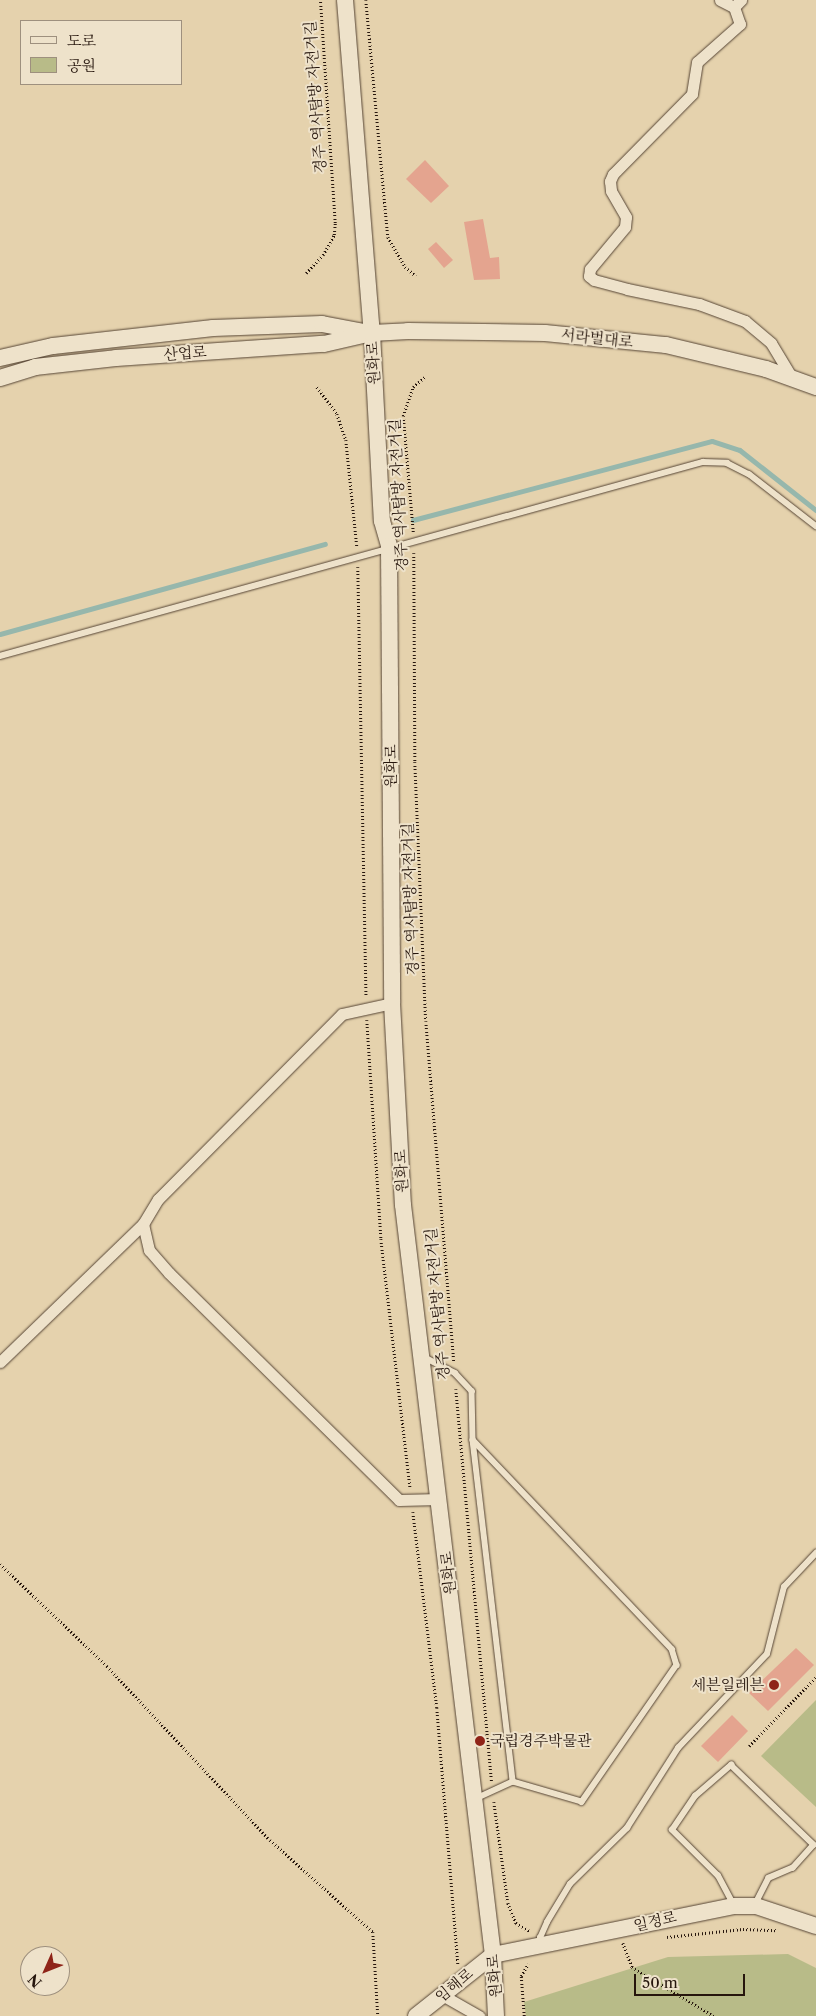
<!DOCTYPE html>
<meta charset="utf-8">
<style>
body{margin:0}
#map{position:relative;width:816px;height:2016px;overflow:hidden;background:#e5d2ad;font-family:"Libre Caslon Text","Noto Serif KR",serif}
div>[style]{position:absolute}
[style*='--x']{left:calc(var(--x)*1px);top:calc(var(--y)*1px);width:calc(var(--w)*1px);rotate:calc(var(--a)*1deg)}
.green>*{inset:0;background:#b8bb88}
.stream>*{height:4.5px;margin:-2.25px;padding:0 2.25px;transform-origin:2.25px;border-radius:2.25px;background:#96b7ac}
.building>*{inset:0;background:#e4a48f}
.path>*{height:2.5px;margin-top:-1.25px;transform-origin:0;background:repeating-linear-gradient(90deg,#26160d 0 1px,transparent 0 3.5px)}
.roads{filter:drop-shadow(0 0 1px #564535) drop-shadow(0 0 1px #564535)}
.lane>*{height:5.5px;margin:-2.75px;padding:0 2.75px;transform-origin:2.75px;border-radius:2.75px;background:#eee2ca}
.street>*{height:11px;margin:-5.5px;padding:0 5.5px;transform-origin:5.5px;border-radius:5.5px;background:#eee2ca}
.secondary>*{height:16px;margin:-8px;padding:0 8px;transform-origin:8px;border-radius:8px;background:#eee2ca}
.dots>*{width:14px;height:14px;translate:-50% -50%;box-sizing:border-box;border:2px solid #eee2ca;border-radius:50%}
span{translate:-50% -50%;white-space:nowrap;text-align:center;line-height:1.15;-webkit-text-stroke:4px #eee2ca;paint-order:stroke}
.street-label{font-size:15px;color:#26160d}
.poi-label{font-size:15px;color:#26160d}
.right{translate:-100% -50%;text-align:right}
.left{translate:0 -50%;text-align:left}
.legend{position:absolute;left:20px;top:20px;width:162px;height:65px;box-sizing:border-box;background:#eee2ca;border:1px solid #9e907e;margin:0;padding:6px 9px;list-style:none;font-size:15px;color:#26160d}
.legend li{display:flex;align-items:center;gap:10px;height:25px}
.legend b{width:25px;border:1px solid #9e907e}
.north{position:absolute;left:20px;top:1946px;width:50px;height:50px;box-sizing:border-box;background:#eee2ca;border:1px solid #9e907e;border-radius:50%;rotate:226deg;font-size:14px;font-weight:700;line-height:20px;text-align:center;color:#26160d}
.north::after{content:'';display:block;margin:auto;width:18px;height:22px;background:#8f2418;clip-path:polygon(50% 0,100% 100%,50% 72%,0 100%)}
.scale{position:absolute;left:634px;top:1974px;width:111px;height:22px;box-sizing:border-box;border:2px solid #26160d;border-top:0;padding-left:6px;font-size:15px;line-height:18px;white-space:nowrap;color:#26160d;-webkit-text-stroke:4px #eee2ca;paint-order:stroke}
</style>
<div id="map">
<div class="green">
<div style="clip-path:polygon(816px 1700px,816px 1807px,761px 1756px)"></div>
<div style="clip-path:polygon(788px 1954px,816px 1968px,816px 2016px,526px 2016px,524px 2002px,668px 1957px)"></div>
</div>
<div class="stream">
<div style="--x:413;--y:520;--w:309;--a:-14.8"></div>
<div style="--x:712;--y:441;--w:29;--a:18"></div>
<div style="--x:740;--y:450;--w:97;--a:38.3"></div>
<div style="--x:0;--y:634;--w:337;--a:-15.5"></div>
</div>
<div class="building">
<div style="clip-path:polygon(425px 160px,449px 186px,431px 203px,406px 179px)"></div>
<div style="clip-path:polygon(483px 219px,490px 258px,499px 257px,500px 279px,474px 280px,464px 222px)"></div>
<div style="clip-path:polygon(436px 242px,453px 260px,444px 268px,428px 249px)"></div>
<div style="clip-path:polygon(796px 1648px,814px 1665px,768px 1711px,749px 1693px)"></div>
<div style="clip-path:polygon(732px 1715px,748px 1731px,718px 1762px,701px 1746px)"></div>
</div>
<div class="path">
<div style="--x:366;--y:0;--w:238;--a:84.7"></div>
<div style="--x:388;--y:237;--w:34;--a:60"></div>
<div style="--x:405;--y:267;--w:14;--a:39"></div>
<div style="--x:306;--y:273;--w:25;--a:-47"></div>
<div style="--x:323;--y:255;--w:23;--a:-61"></div>
<div style="--x:334;--y:235;--w:12;--a:-85"></div>
<div style="--x:335;--y:223;--w:224;--a:-93.8"></div>
<div style="--x:317;--y:387;--w:34;--a:53"></div>
<div style="--x:337;--y:414;--w:28;--a:71"></div>
<div style="--x:346;--y:440;--w:108;--a:84.1"></div>
<div style="--x:413;--y:532;--w:116;--a:-94.9"></div>
<div style="--x:403;--y:416;--w:31;--a:-71"></div>
<div style="--x:413;--y:387;--w:16;--a:-40"></div>
<div style="--x:414;--y:553;--w:209;--a:89.7"></div>
<div style="--x:415;--y:762;--w:259;--a:87.6"></div>
<div style="--x:426;--y:1021;--w:341;--a:85.3"></div>
<div style="--x:358;--y:567;--w:430;--a:88.9"></div>
<div style="--x:367;--y:1020;--w:219;--a:86.3"></div>
<div style="--x:381;--y:1239;--w:250;--a:83.3"></div>
<div style="--x:456;--y:1389;--w:395;--a:84.8"></div>
<div style="--x:413;--y:1512;--w:197;--a:83"></div>
<div style="--x:437;--y:1708;--w:258;--a:85.3"></div>
<div style="--x:0;--y:1564;--w:148;--a:43.6"></div>
<div style="--x:107;--y:1666;--w:238;--a:46.9"></div>
<div style="--x:270;--y:1840;--w:138;--a:41.8"></div>
<div style="--x:373;--y:1932;--w:84;--a:86.6"></div>
<div style="--x:749;--y:1746;--w:96;--a:-45.8"></div>
<div style="--x:494;--y:1802;--w:102;--a:82.1"></div>
<div style="--x:508;--y:1903;--w:22;--a:68"></div>
<div style="--x:516;--y:1923;--w:16;--a:30"></div>
<div style="--x:667;--y:1937;--w:76;--a:-6"></div>
<div style="--x:743;--y:1929;--w:35;--a:2"></div>
<div style="--x:623;--y:1943;--w:26;--a:69"></div>
<div style="--x:632;--y:1967;--w:96;--a:30.9"></div>
<div style="--x:524;--y:2016;--w:40;--a:-94.3"></div>
<div style="--x:521;--y:1976;--w:14;--a:-60"></div>
</div>
<div class="roads">
<div class="lane">
<div style="--x:0;--y:656;--w:729;--a:-15.43"></div>
<div style="--x:703;--y:462;--w:24;--a:2"></div>
<div style="--x:727;--y:463;--w:25;--a:27"></div>
<div style="--x:749;--y:474;--w:85;--a:37.8"></div>
<div style="--x:424;--y:1357;--w:35;--a:27"></div>
<div style="--x:455;--y:1373;--w:25;--a:47"></div>
<div style="--x:472;--y:1391;--w:49;--a:88.8"></div>
<div style="--x:473;--y:1440;--w:289;--a:46.4"></div>
<div style="--x:672;--y:1649;--w:17;--a:73"></div>
<div style="--x:677;--y:1665;--w:167;--a:124.7"></div>
<div style="--x:582;--y:1802;--w:72;--a:-163.8"></div>
<div style="--x:513;--y:1782;--w:41;--a:155.3"></div>
<div style="--x:473;--y:1440;--w:344;--a:83.3"></div>
<div style="--x:733;--y:1904;--w:32;--a:-118"></div>
<div style="--x:718;--y:1876;--w:65;--a:-135"></div>
<div style="--x:672;--y:1830;--w:41;--a:-55.9"></div>
<div style="--x:695;--y:1796;--w:48;--a:-40.7"></div>
<div style="--x:731;--y:1765;--w:115;--a:43.9"></div>
<div style="--x:814;--y:1845;--w:31;--a:132"></div>
<div style="--x:793;--y:1868;--w:26;--a:157"></div>
<div style="--x:769;--y:1878;--w:29;--a:117"></div>
<div style="--x:541;--y:1944;--w:6;--a:-99"></div>
<div style="--x:540;--y:1938;--w:17;--a:-66"></div>
<div style="--x:547;--y:1922;--w:44;--a:-58.8"></div>
<div style="--x:570;--y:1884;--w:80;--a:-44.5"></div>
<div style="--x:627;--y:1828;--w:95;--a:-57.5"></div>
<div style="--x:678;--y:1748;--w:129;--a:-46.6"></div>
<div style="--x:767;--y:1654;--w:69;--a:-75.8"></div>
<div style="--x:784;--y:1587;--w:47;--a:-46.7"></div>
</div>
<div class="street">
<div style="--x:720;--y:0;--w:16;--a:27"></div>
<div style="--x:734;--y:7;--w:10;--a:-45"></div>
<div style="--x:734;--y:7;--w:18;--a:71"></div>
<div style="--x:740;--y:24;--w:57;--a:138.5"></div>
<div style="--x:697;--y:62;--w:32;--a:99"></div>
<div style="--x:692;--y:94;--w:112;--a:134.6"></div>
<div style="--x:613;--y:174;--w:8;--a:113"></div>
<div style="--x:610;--y:181;--w:10;--a:84"></div>
<div style="--x:611;--y:191;--w:30;--a:60"></div>
<div style="--x:626;--y:217;--w:10;--a:96"></div>
<div style="--x:625;--y:227;--w:55;--a:129.8"></div>
<div style="--x:590;--y:269;--w:7;--a:98"></div>
<div style="--x:589;--y:276;--w:6;--a:39"></div>
<div style="--x:594;--y:280;--w:34;--a:15"></div>
<div style="--x:627;--y:289;--w:74;--a:11.8"></div>
<div style="--x:699;--y:304;--w:49;--a:20.3"></div>
<div style="--x:745;--y:321;--w:34;--a:40"></div>
<div style="--x:771;--y:343;--w:41;--a:59"></div>
<div style="--x:392;--y:1003;--w:51;--a:167.6"></div>
<div style="--x:342;--y:1014;--w:261;--a:134.8"></div>
<div style="--x:158;--y:1199;--w:29;--a:121"></div>
<div style="--x:143;--y:1224;--w:27;--a:77"></div>
<div style="--x:149;--y:1250;--w:30;--a:49"></div>
<div style="--x:169;--y:1273;--w:323;--a:44.6"></div>
<div style="--x:399;--y:1500;--w:41;--a:-1.4"></div>
<div style="--x:0;--y:1362;--w:199;--a:-44"></div>
<div style="--x:442;--y:1995;--w:43;--a:29.6"></div>
</div>
<div class="secondary">
<div style="--x:345;--y:0;--w:334;--a:85.4"></div>
<div style="--x:372;--y:333;--w:188;--a:87"></div>
<div style="--x:382;--y:521;--w:26;--a:74"></div>
<div style="--x:389;--y:546;--w:457;--a:89.6"></div>
<div style="--x:392;--y:1003;--w:202;--a:86.9"></div>
<div style="--x:403;--y:1205;--w:755;--a:83.16"></div>
<div style="--x:493;--y:1955;--w:61;--a:87.2"></div>
<div style="--x:0;--y:358;--w:54;--a:-12.8"></div>
<div style="--x:53;--y:346;--w:161;--a:-6.4"></div>
<div style="--x:213;--y:328;--w:109;--a:-2.1"></div>
<div style="--x:322;--y:324;--w:43;--a:10.8"></div>
<div style="--x:0;--y:378;--w:37;--a:-17"></div>
<div style="--x:35;--y:367;--w:81;--a:-6.3"></div>
<div style="--x:116;--y:358;--w:208;--a:-3.9"></div>
<div style="--x:324;--y:344;--w:49;--a:-12.9"></div>
<div style="--x:372;--y:333;--w:36;--a:-3"></div>
<div style="--x:408;--y:331;--w:137;--a:0.8"></div>
<div style="--x:545;--y:333;--w:122;--a:5.7"></div>
<div style="--x:666;--y:345;--w:103;--a:13.5"></div>
<div style="--x:766;--y:369;--w:53;--a:19.8"></div>
<div style="--x:416;--y:2016;--w:98;--a:-38.4"></div>
<div style="--x:493;--y:1955;--w:245;--a:-11.5"></div>
<div style="--x:733;--y:1906;--w:23;--a:0"></div>
<div style="--x:756;--y:1906;--w:63;--a:18.4"></div>
</div>
</div>
<div class="dots">
<div style="left:774px;top:1685px;background:#8f2418"></div>
<div style="left:480px;top:1741px;background:#8f2418"></div>
</div>
<div class="street-label">
<span style="left:315px;top:97px;rotate:-94deg">경주 역사탐방 자전거길</span>
<span style="left:597px;top:338px;rotate:6deg">서라벌대로</span>
<span style="left:185px;top:353px;rotate:-4deg">산업로</span>
<span style="left:373px;top:363px;rotate:-93deg">원화로</span>
<span style="left:398px;top:495px;rotate:-93deg">경주 역사탐방 자전거길</span>
<span style="left:391px;top:766px;rotate:-90deg">원화로</span>
<span style="left:410px;top:899px;rotate:-92deg">경주 역사탐방 자전거길</span>
<span style="left:401px;top:1171px;rotate:-93deg">원화로</span>
<span style="left:437px;top:1304px;rotate:-95deg">경주 역사탐방 자전거길</span>
<span style="left:448px;top:1573px;rotate:-96deg">원화로</span>
<span style="left:655px;top:1921px;rotate:-13deg">일정로</span>
<span style="left:494px;top:1976px;rotate:-95deg">원화로</span>
<span style="left:454px;top:1985px;rotate:-40deg">임해로</span>
</div>
<div class="poi-label">
<span class="right" style="left:764px;top:1685px">세븐일레븐</span>
<span class="left" style="left:490px;top:1741px">국립경주박물관</span>
</div>
<ul class="legend">
<li><b style="height:6px;background:#eee2ca"></b>도로</li>
<li><b style="height:14px;background:#b8bb88"></b>공원</li>
</ul>
<div class="north">N</div>
<div class="scale">50 m</div>
</div>
